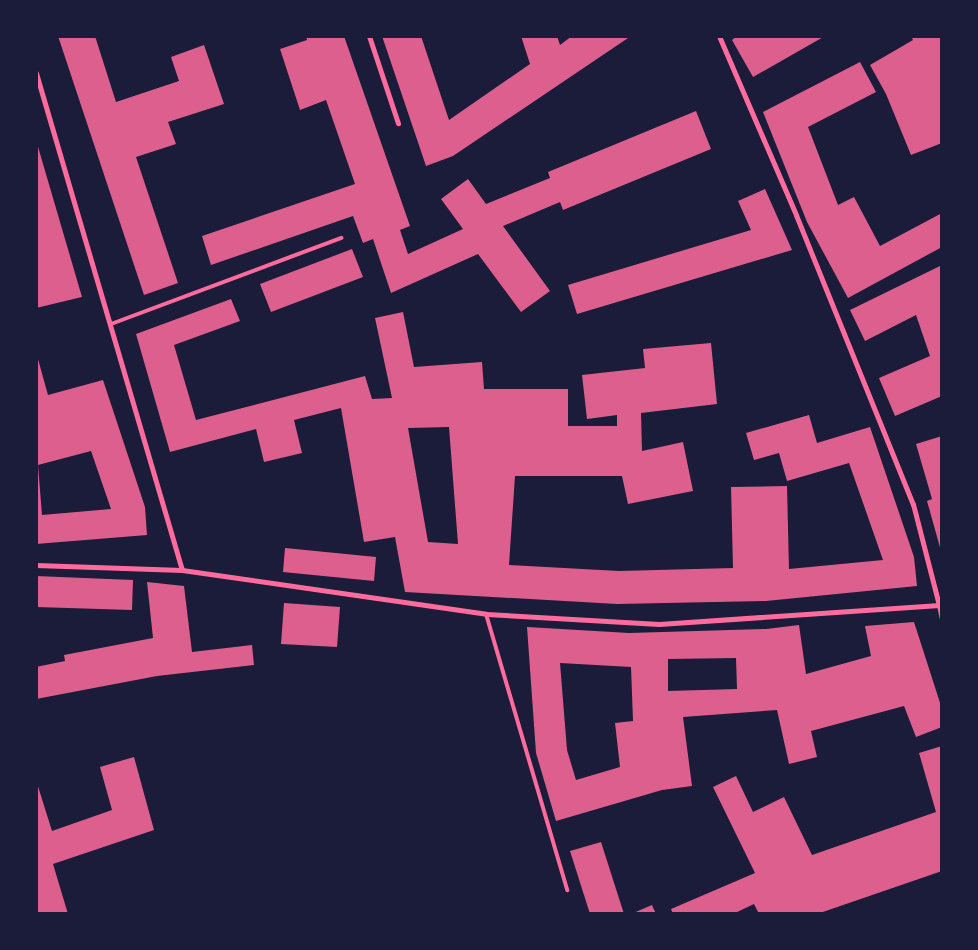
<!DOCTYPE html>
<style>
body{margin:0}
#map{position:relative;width:978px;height:950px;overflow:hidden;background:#1b1b3a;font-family:Poppins,sans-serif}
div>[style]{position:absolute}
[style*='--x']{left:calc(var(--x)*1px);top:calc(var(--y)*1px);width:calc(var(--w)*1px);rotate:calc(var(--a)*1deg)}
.building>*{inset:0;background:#dd5f8e}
.service>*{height:4px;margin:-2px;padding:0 2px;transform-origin:2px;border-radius:2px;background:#ff6b9d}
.minor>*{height:5px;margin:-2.5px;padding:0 2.5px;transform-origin:2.5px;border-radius:2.5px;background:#ff6b9d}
span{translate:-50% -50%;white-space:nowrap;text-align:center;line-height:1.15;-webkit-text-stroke:4px #1b1b3a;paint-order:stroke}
.frame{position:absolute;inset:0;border:38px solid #1b1b3a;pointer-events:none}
</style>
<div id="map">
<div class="building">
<div style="clip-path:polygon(58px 36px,95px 36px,116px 102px,179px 81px,171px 57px,204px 45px,224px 104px,168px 122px,176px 144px,136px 157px,178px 283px,144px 295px)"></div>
<div style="clip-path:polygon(306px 36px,344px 36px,410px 226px,400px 230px,408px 254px,463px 229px,441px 199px,468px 179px,486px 204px,550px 178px,548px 172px,696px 111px,711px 149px,563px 210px,560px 202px,503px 226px,550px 291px,521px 312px,478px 254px,391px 293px,373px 239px,363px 243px,353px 216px,211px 265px,202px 236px,355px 184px,326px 100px,300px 110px,280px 49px,307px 40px)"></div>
<div style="clip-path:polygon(382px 36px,421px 36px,449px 120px,530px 64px,521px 36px,557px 36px,560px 45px,572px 36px,631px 36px,453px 156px,426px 166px)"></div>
<div style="clip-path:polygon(737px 36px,825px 36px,753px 77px,732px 40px)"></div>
<div style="clip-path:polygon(911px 36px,942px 36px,942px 143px,911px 155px,886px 94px,870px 65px,913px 40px)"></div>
<div style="clip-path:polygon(860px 62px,876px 92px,808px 127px,838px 205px,854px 197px,880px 246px,942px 213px,942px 247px,848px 298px,807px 222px,763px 112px)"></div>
<div style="clip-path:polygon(36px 140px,82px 297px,36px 308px)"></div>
<div style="clip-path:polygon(765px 189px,792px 250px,577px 314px,568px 285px,751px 230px,738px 201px)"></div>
<div style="clip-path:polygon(352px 249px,363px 277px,271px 312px,260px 284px)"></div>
<div style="clip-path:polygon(940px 266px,942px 396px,895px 416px,879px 378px,930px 356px,916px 315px,865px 341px,850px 310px)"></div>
<div style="clip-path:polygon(evenodd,231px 299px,240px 321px,174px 345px,196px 420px,365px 376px,372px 399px,392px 398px,375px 318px,403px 312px,414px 367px,482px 362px,484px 389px,568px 389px,568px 426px,617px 426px,617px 415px,587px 419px,582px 375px,645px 368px,643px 349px,711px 343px,717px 404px,641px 413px,642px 451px,683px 442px,693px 491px,628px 504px,622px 476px,515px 476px,509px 565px,619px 571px,733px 568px,731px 487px,787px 486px,789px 569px,883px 560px,849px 463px,787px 481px,779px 453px,754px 460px,746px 433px,809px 415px,817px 443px,870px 427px,914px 557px,917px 586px,766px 601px,617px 604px,405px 592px,395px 537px,364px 542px,341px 408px,294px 420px,302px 453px,264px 462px,256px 429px,170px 452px,136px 334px,231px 299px,449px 427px,458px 544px,428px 542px,408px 428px,449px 427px)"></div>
<div style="clip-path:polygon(evenodd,36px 352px,48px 395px,103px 380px,145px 507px,147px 535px,36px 544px,36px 352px,91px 451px,111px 509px,42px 515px,38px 465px,91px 451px)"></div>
<div style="clip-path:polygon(942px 436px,942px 551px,941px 551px,927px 501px,932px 499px,916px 444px)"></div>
<div style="clip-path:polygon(285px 548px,376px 557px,374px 581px,283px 572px)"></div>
<div style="clip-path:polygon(36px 576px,133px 580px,132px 610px,36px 607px)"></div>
<div style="clip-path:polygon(147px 582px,184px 586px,192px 652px,252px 645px,254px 665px,157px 676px,36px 699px,36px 667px,65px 661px,64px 655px,153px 638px)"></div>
<div style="clip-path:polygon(284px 603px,340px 607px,337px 647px,281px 644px)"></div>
<div style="clip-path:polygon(evenodd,914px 622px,942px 709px,942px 727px,916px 737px,904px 706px,811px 731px,817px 757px,789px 764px,777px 710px,683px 717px,692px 786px,662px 790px,556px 821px,536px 753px,527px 627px,629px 633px,766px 629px,799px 625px,806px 674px,871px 656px,865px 626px,914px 622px,736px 658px,737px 689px,668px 691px,668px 659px,736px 658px,914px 622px,560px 663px,631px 667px,633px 721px,615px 723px,620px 767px,576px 780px,567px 750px,560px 663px)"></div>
<div style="clip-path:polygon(942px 746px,942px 871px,817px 914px,759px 914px,754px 904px,733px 914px,673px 914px,671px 909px,755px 873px,713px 787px,736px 776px,753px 812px,784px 797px,812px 855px,936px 812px,919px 753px)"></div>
<div style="clip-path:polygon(134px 757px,154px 830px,53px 864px,68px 914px,36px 914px,36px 780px,52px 831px,112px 810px,100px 767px)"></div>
<div style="clip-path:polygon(601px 842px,624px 914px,590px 914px,570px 851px)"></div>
<div style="clip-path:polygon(652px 905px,656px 914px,631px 914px)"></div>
</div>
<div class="service">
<div style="--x:111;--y:324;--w:246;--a:-20.5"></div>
<div style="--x:486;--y:614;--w:288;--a:73.6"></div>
</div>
<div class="minor">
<div style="--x:369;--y:36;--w:92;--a:71.6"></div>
<div style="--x:719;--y:36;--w:195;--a:66.7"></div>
<div style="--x:796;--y:215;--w:312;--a:68"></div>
<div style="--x:913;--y:504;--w:104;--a:75.6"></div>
<div style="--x:36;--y:73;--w:518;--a:73.63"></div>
<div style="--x:36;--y:565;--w:146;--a:2"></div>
<div style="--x:182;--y:570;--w:307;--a:8.2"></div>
<div style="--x:486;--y:614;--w:173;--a:3.3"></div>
<div style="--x:659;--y:624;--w:281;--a:-3.9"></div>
<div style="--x:939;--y:605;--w:14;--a:78"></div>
</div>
<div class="frame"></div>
</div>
